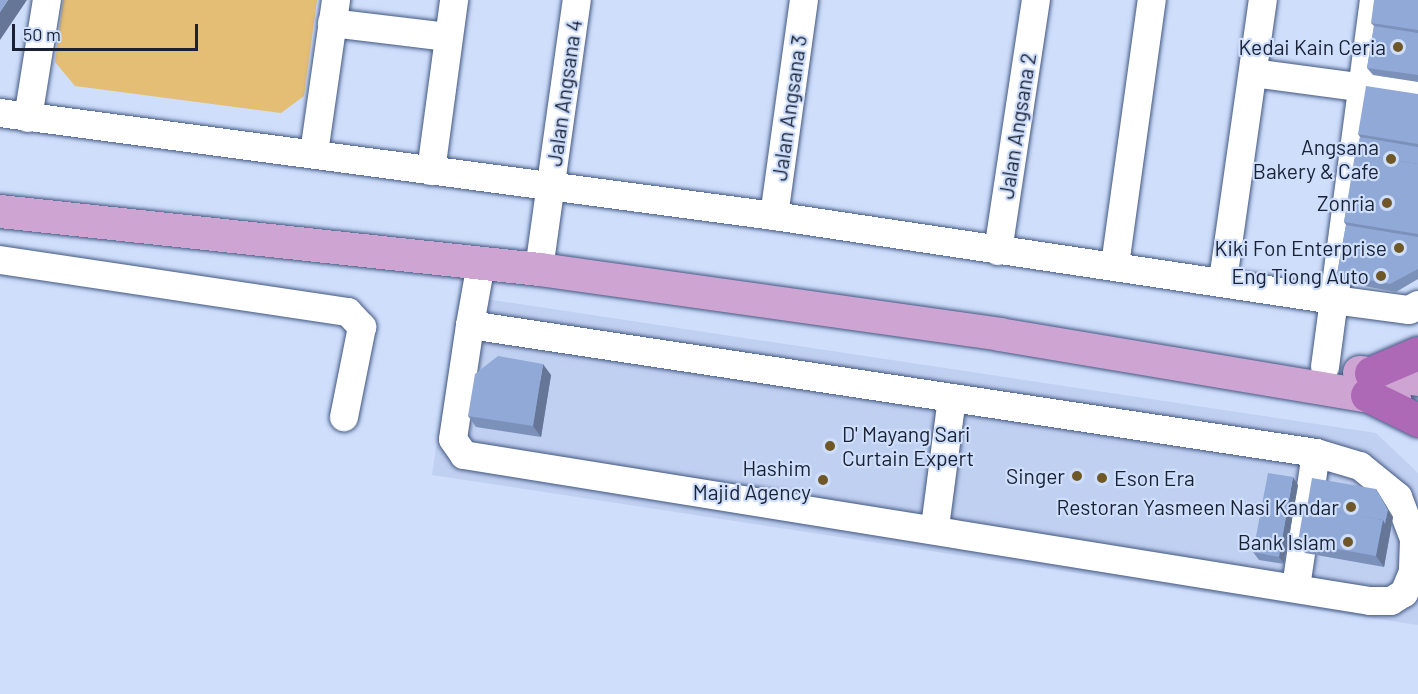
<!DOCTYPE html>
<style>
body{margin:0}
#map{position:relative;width:1418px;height:694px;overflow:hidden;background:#cedefb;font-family:Barlow,sans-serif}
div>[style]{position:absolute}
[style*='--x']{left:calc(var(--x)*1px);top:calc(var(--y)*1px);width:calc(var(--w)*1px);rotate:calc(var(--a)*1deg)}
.built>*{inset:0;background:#c0d0f1}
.green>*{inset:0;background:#e4be75}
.roads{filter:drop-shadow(0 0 2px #425781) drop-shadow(0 0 2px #425781)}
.minor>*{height:28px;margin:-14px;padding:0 14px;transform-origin:14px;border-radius:14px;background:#fff}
.major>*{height:33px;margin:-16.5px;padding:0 16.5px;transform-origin:16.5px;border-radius:16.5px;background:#cea4d3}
.highway>*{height:33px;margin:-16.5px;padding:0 16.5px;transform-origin:16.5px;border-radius:16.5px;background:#ad68b6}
.wall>*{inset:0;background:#7c91b9}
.shaded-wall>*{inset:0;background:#657696}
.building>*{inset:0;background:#90a9d7}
.dots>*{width:16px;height:16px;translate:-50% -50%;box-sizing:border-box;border:3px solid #cedefb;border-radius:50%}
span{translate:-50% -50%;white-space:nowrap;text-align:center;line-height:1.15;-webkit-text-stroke:4.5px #cedefb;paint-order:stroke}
.poi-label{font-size:21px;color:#192234}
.right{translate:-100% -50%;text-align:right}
.left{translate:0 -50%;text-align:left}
.street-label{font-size:21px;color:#192234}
.scale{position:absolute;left:12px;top:24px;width:186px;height:27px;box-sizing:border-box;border:3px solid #192234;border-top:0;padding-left:8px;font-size:18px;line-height:21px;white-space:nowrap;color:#192234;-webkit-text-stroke:4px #cedefb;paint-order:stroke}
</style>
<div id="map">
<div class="built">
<div style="clip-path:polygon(459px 295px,1376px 433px,1418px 473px,1418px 625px,432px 475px)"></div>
</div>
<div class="green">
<div style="clip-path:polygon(63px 0,317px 0,304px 96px,281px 113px,75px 86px,55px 62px)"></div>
</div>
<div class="roads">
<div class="minor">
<div style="--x:332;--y:23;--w:117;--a:6.9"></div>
<div style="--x:1253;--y:73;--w:166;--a:7.6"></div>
<div style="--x:0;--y:113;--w:781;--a:7.58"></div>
<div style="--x:774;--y:216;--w:566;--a:8.53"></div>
<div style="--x:1334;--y:300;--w:76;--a:7.6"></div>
<div style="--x:1409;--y:310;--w:10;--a:-29"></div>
<div style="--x:28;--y:118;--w:120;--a:-80.9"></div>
<div style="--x:314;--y:153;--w:155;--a:-81.8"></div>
<div style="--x:431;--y:171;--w:173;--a:-82.3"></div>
<div style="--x:774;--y:216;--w:218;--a:-82.1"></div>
<div style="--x:998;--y:251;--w:254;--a:-81.4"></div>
<div style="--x:0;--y:260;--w:352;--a:8.5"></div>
<div style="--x:348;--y:312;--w:21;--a:47"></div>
<div style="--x:362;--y:327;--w:92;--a:101.3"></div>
<div style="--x:1115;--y:265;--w:268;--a:-82.1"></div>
<div style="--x:539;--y:269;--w:272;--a:-82"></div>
<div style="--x:1223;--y:280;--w:283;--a:-81.9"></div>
<div style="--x:470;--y:325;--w:856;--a:8.6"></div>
<div style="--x:1316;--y:453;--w:46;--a:16.5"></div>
<div style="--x:1360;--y:466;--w:49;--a:39.2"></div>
<div style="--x:1398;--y:497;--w:45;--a:69.1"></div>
<div style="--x:1414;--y:539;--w:33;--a:92"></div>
<div style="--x:1413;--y:572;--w:23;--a:113"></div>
<div style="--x:1404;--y:593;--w:15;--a:148"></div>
<div style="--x:1391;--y:601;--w:21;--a:180"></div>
<div style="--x:1370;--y:601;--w:918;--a:-170.85"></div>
<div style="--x:464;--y:455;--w:19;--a:-125"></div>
<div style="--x:453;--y:439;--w:115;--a:-81.5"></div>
<div style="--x:470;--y:325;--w:63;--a:-79.9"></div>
<div style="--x:1325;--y:367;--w:370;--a:-82.4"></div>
<div style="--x:935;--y:527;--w:130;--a:-82.5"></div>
<div style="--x:1296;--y:587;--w:135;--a:-81.5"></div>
</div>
<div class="major">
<div style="--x:0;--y:211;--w:542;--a:6.14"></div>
<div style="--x:539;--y:269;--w:465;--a:8"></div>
<div style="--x:999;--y:334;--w:401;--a:9.5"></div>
<div style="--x:1359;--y:372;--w:59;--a:6.8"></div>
</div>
<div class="highway">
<div style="--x:1371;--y:373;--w:51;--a:-23.1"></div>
<div style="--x:1367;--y:395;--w:57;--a:26.1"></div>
</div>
</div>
<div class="wall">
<div style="clip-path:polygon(1418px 0,1418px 82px,1373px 75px,1367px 68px,1374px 26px,1371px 23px)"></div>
<div style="clip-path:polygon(1418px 94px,1418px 279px,1396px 292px,1342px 282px,1337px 274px,1346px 225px,1344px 222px,1360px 137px,1358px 134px)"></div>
<div style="clip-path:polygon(551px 375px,541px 437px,476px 427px,468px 416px)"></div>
<div style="clip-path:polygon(1298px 485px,1284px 564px,1259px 560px,1253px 552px)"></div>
<div style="clip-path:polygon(1376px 489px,1393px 517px,1384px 567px,1305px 553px,1298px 542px,1307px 507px)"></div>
</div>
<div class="shaded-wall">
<div style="clip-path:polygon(8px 0,27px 0,0 40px,0 12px)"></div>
<div style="clip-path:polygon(543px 364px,551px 375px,541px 437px,533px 426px)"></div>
<div style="clip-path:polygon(1293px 477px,1298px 485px,1284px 564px,1279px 557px)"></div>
<div style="clip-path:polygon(1376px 489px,1393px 517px,1384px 567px,1376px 556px)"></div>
</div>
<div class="building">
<div style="clip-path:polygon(0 0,8px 0,0 12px)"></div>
<div style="clip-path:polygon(1374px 0,1418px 0,1418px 30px,1371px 23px)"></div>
<div style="clip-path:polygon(1374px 26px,1418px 33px,1418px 75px,1367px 68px)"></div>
<div style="clip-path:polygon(1366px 86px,1418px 94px,1418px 144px,1358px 134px)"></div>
<div style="clip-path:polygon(1360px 137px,1418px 147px,1418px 164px,1357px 154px)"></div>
<div style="clip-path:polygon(1355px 154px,1418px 164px,1418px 234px,1344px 222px)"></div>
<div style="clip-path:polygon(1346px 225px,1418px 237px,1418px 269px,1390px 284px,1337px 274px)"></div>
<div style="clip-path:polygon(498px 356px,543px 364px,533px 426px,468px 416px,475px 374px)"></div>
<div style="clip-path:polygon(1268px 473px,1293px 477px,1279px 557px,1253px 552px)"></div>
<div style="clip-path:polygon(1312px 478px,1376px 489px,1388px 510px,1385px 524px,1383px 520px,1307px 507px)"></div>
<div style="clip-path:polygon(1304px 506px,1383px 520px,1376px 556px,1298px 542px)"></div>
</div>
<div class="dots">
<div style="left:1398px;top:47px;background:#6f5727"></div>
<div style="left:1391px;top:159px;background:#6f5727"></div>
<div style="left:1387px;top:203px;background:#6f5727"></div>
<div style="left:1399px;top:248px;background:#6f5727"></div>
<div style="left:1381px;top:276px;background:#6f5727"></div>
<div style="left:830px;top:446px;background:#6f5727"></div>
<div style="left:1077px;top:476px;background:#6f5727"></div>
<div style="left:1102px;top:478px;background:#6f5727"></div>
<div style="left:823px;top:480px;background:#6f5727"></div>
<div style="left:1351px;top:507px;background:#6f5727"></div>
<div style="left:1348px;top:542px;background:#6f5727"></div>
</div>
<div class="poi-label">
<span class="right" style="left:1386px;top:47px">Kedai Kain Ceria</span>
<span class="right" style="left:1379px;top:159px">Angsana<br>Bakery &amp; Cafe</span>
<span class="right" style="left:1375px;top:203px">Zonria</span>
<span class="right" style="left:1387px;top:248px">Kiki Fon Enterprise</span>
<span class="right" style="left:1369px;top:276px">Eng Tiong Auto</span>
<span class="left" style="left:842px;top:446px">D' Mayang Sari<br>Curtain Expert</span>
<span class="right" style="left:811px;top:480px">Hashim<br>Majid Agency</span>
<span class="right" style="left:1065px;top:476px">Singer</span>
<span class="left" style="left:1114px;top:478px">Eson Era</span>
<span class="right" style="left:1339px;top:507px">Restoran Yasmeen Nasi Kandar</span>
<span class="right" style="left:1336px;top:542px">Bank Islam</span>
</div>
<div class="street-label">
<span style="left:564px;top:93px;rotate:-82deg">Jalan Angsana 4</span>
<span style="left:789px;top:108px;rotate:-82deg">Jalan Angsana 3</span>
<span style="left:1017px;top:126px;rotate:-81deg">Jalan Angsana 2</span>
</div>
<div class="scale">50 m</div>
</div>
